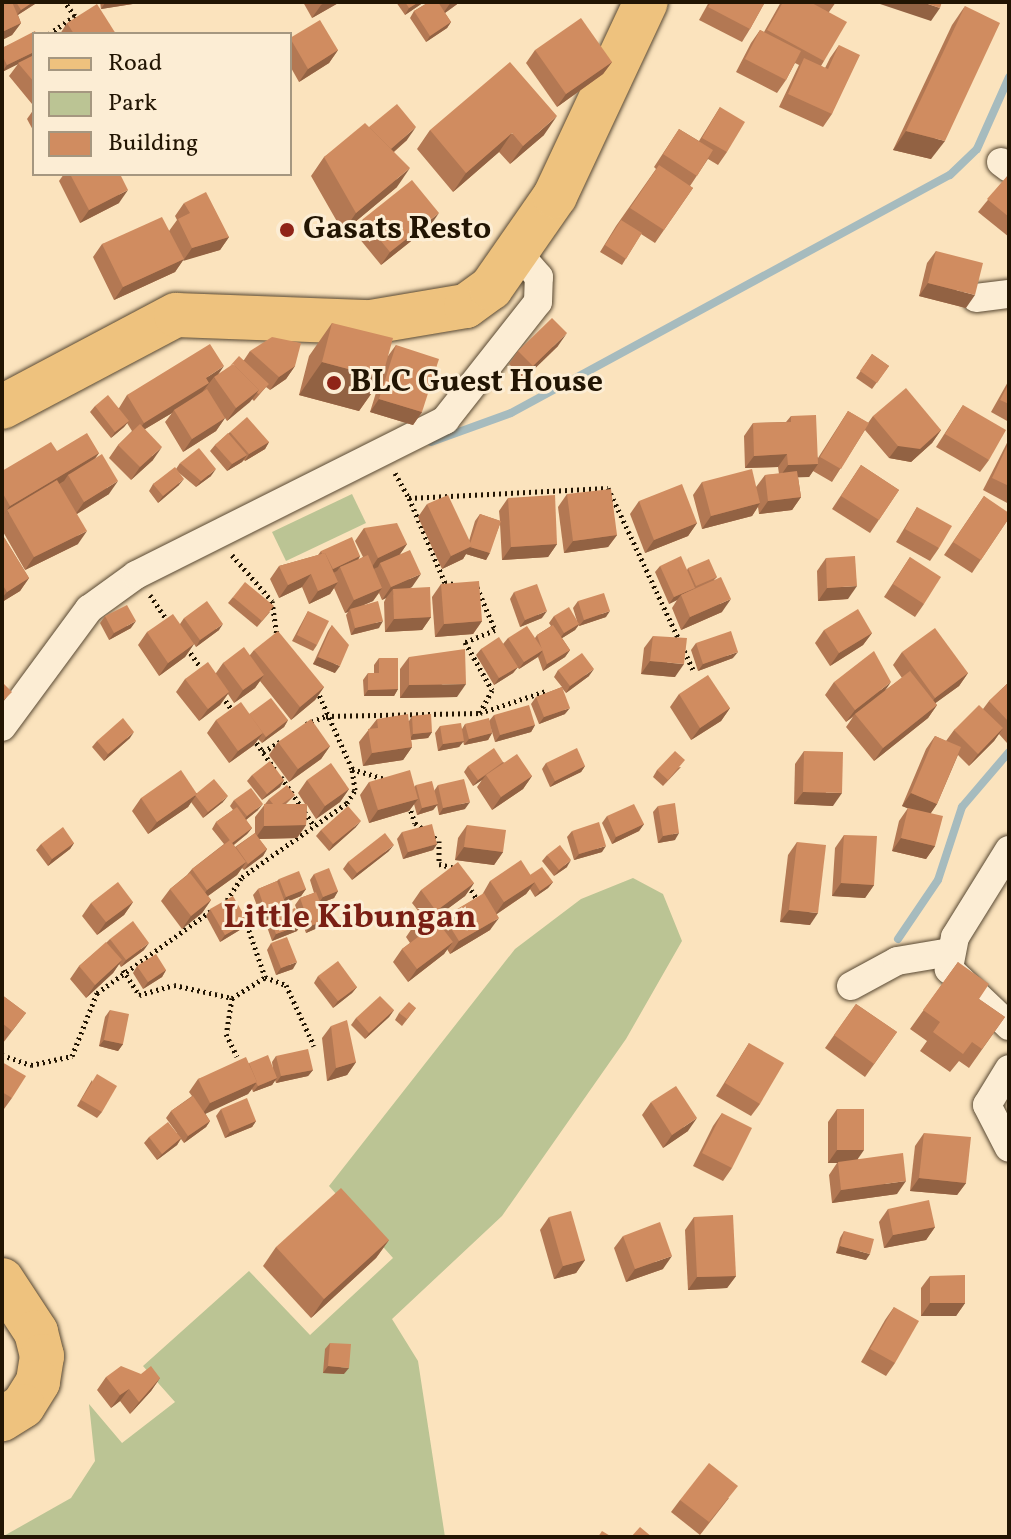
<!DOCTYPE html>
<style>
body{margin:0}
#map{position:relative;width:1011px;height:1539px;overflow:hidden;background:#fbe3bd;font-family:Vollkorn,serif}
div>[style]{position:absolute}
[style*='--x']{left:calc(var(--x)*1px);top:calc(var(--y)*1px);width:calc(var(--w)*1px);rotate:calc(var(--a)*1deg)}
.green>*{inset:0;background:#bbc494}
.stream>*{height:8px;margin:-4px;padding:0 4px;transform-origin:4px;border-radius:4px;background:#a6bbbe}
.path>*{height:5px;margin-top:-2.5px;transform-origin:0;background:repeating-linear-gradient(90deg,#221503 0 2px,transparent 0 6px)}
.roads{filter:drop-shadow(0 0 2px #584832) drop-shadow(0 0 2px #584832)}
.street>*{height:28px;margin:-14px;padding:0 14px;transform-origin:14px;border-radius:14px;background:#fcedd4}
.primary>*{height:44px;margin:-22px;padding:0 22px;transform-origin:22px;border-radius:22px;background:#eec27e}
.wall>*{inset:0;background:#b37853}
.shaded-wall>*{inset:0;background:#926243}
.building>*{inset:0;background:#d08c60}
.dots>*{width:22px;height:22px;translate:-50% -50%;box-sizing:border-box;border:4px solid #fcedd4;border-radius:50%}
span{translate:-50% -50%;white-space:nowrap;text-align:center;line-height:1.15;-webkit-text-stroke:6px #fcedd4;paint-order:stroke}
.poi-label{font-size:32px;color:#221503;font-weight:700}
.left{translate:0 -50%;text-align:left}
.neighbourhood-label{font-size:34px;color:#7a1f14;font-weight:700}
.frame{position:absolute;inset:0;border:4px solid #221503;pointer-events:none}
.legend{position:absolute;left:32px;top:32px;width:260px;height:144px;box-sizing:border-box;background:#fcedd4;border:2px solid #a59780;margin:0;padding:10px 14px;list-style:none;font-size:24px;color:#221503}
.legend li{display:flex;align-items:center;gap:16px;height:40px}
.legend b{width:40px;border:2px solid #a59780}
</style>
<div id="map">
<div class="green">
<div style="clip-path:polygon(352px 494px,366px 523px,286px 561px,272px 532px)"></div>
<div style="clip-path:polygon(633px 878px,663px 894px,682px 941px,626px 1039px,502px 1216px,392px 1319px,418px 1361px,445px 1537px,2px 1537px,71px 1498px,95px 1461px,89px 1404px,122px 1443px,175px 1402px,143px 1366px,249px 1271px,310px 1335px,393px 1258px,329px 1186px,515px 949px,581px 899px)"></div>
</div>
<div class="stream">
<div style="--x:431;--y:442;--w:85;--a:-19.9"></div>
<div style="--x:511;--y:413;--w:499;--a:-28.5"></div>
<div style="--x:950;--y:175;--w:37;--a:-44"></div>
<div style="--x:977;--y:149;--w:79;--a:-66"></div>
<div style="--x:898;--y:939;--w:71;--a:-55.9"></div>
<div style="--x:938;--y:880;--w:77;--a:-71.8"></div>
<div style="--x:962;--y:807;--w:72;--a:-49.5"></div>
</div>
<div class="path">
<div style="--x:49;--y:34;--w:32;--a:-35"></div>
<div style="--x:75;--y:16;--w:17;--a:-126"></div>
<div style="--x:395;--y:473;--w:29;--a:61"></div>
<div style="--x:409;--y:498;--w:199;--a:-2.9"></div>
<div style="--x:608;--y:488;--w:203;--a:64.9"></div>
<div style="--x:409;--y:498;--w:92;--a:67"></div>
<div style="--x:445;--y:583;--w:10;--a:6"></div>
<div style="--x:232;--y:555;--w:61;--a:49"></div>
<div style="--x:272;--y:601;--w:37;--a:82"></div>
<div style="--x:477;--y:587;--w:47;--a:67.3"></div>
<div style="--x:495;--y:630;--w:32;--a:158"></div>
<div style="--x:465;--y:642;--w:55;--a:60.6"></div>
<div style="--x:492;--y:690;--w:26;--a:118"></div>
<div style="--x:150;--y:595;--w:34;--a:56"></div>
<div style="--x:187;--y:648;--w:29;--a:55"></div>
<div style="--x:317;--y:690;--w:86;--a:66.1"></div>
<div style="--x:352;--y:769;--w:34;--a:17"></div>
<div style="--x:222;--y:696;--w:22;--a:54"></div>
<div style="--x:306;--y:724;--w:22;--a:-22"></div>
<div style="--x:326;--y:716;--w:154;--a:-1.1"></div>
<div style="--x:480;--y:713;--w:70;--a:-18.4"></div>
<div style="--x:253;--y:738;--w:38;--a:55"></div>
<div style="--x:263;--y:752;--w:21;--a:-31"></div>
<div style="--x:281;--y:777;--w:59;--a:56"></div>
<div style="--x:409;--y:805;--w:19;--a:72"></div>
<div style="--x:415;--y:823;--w:30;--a:37"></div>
<div style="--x:439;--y:841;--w:23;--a:90"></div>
<div style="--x:439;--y:864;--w:16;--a:14"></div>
<div style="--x:468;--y:885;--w:22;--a:58"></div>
<div style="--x:227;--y:900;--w:27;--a:-57"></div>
<div style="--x:242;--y:877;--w:128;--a:-35.2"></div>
<div style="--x:347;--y:803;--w:15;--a:-58"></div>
<div style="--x:355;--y:790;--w:21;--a:-98"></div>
<div style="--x:245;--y:919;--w:61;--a:71"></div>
<div style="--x:265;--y:977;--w:22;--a:21"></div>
<div style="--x:286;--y:985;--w:67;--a:65.3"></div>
<div style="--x:123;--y:970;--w:30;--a:57"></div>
<div style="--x:139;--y:995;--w:36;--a:-16"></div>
<div style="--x:174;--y:985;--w:59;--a:12.6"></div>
<div style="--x:232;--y:998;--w:36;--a:99"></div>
<div style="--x:226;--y:1034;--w:25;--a:64"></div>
<div style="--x:232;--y:998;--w:39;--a:-32"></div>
<div style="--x:2;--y:1055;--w:31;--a:19"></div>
<div style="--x:31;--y:1065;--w:42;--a:-12.4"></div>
<div style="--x:72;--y:1056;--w:68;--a:-68.4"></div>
<div style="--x:97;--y:993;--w:142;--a:-35.8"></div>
</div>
<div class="roads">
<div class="street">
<div style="--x:1001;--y:162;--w:10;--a:37"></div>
<div style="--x:976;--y:298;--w:33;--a:-7"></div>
<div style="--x:2;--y:727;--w:147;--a:-53.6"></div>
<div style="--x:89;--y:609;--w:58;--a:-35.9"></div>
<div style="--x:136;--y:575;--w:346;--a:-26.6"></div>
<div style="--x:445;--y:420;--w:150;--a:-51.8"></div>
<div style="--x:538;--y:302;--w:25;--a:-88"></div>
<div style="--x:539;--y:277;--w:33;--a:-131"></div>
<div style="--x:1009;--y:850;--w:102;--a:121.8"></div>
<div style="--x:955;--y:937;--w:33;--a:101"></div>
<div style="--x:949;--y:969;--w:83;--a:43.5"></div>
<div style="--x:851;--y:986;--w:52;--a:-28.5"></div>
<div style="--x:897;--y:961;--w:54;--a:-9.6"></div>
<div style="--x:1009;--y:1069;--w:42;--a:121.4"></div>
<div style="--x:987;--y:1105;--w:48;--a:62.9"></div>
</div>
<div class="primary">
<div style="--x:2;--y:407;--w:197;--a:-27.9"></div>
<div style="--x:176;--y:315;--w:195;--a:2.1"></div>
<div style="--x:371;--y:322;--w:96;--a:-9.6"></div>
<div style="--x:466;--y:306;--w:31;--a:-36"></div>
<div style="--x:491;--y:288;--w:112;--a:-55.2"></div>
<div style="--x:555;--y:196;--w:214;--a:-64.9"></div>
<div style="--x:2;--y:1280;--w:62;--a:56.8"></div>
<div style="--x:36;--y:1332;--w:25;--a:76"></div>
<div style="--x:42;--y:1356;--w:26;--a:99"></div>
<div style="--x:38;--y:1382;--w:28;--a:122"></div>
<div style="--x:23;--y:1406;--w:25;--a:148"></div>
</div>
</div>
<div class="wall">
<div style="clip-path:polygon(2px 2px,38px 2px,18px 15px,21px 23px,12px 35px,2px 40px)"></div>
<div style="clip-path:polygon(100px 2px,140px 2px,139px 3px,101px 9px)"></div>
<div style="clip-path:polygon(303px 2px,340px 2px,312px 18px)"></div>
<div style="clip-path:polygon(396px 2px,424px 2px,405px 15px)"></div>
<div style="clip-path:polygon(429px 2px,460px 2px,445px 13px,451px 22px,447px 28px,426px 42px,410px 18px,414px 11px)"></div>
<div style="clip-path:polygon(709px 2px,765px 2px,750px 29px,742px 42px,699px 20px)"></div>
<div style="clip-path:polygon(781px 2px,836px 2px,829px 12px,824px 61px,821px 66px,825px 68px,830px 58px,839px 45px,832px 114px,823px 127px,779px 107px,799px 65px,795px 63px,786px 80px,777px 93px,736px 72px,751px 43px,760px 30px,764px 32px)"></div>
<div style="clip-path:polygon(965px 6px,931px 159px,893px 150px,952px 25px)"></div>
<div style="clip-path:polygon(67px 23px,116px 34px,60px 34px)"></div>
<div style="clip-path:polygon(34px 34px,34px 103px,32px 104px,9px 76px,18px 64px,2px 72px,2px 48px)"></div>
<div style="clip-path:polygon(290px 38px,338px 50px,329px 63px,299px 82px,290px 66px)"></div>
<div style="clip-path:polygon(535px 50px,612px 62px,603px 74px,557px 107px,526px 63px)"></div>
<div style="clip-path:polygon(720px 107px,727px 152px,718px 165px,708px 159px,690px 186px,693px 188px,655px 243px,641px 234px,622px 265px,600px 252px,616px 226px,656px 169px,654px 167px,679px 129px,699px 141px)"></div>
<div style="clip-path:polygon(34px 109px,34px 132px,27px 119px)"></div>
<div style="clip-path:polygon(369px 127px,407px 140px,394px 152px,397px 187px,343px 232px,311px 176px,324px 157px)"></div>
<div style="clip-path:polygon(430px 130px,544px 135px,510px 164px,499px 152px,453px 192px,417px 149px)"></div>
<div style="clip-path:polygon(64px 174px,120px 174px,119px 203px,80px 223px,59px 181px)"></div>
<div style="clip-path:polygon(1009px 174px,1009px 237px,978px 212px)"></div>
<div style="clip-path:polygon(184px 203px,229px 237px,220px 250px,183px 260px,175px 272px,114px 300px,93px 257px,102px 244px,169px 231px,177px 220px,175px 216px)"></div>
<div style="clip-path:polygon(363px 219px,430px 226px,381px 265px,354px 232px)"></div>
<div style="clip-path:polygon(936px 251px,966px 308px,919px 296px,927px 263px)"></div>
<div style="clip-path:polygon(332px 323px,388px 356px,396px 345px,422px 412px,413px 425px,370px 412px,379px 383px,359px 411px,299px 395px,309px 356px)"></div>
<div style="clip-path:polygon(558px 346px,524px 379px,509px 364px,518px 351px)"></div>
<div style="clip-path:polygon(250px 351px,295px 366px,286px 379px,270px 390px,266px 387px,254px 401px,252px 399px,227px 421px,225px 418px,216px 431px,183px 452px,165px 422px,172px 413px,145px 429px,153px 460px,131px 480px,109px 458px,118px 445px,132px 431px,127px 423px,124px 427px,111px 438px,90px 412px,95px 406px,119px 408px,127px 395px,219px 374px,244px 360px)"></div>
<div style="clip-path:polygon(872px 354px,889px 366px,872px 389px,856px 378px)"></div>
<div style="clip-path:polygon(1009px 380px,1009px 422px,991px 412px)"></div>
<div style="clip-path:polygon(963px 405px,989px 460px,980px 472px,936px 447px)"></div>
<div style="clip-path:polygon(848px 411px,868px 423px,873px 416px,941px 430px,932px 443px,911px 462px,889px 458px,865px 430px,832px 482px,813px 471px,809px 477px,798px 477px,801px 497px,792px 510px,759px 514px,758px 507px,752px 516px,702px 529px,693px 495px,702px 482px,756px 487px,765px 475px,779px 474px,778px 467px,745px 468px,744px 436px,753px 423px,786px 422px,791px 416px,818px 458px)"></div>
<div style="clip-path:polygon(230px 432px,269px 442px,265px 449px,245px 461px,244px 460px,242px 462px,227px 471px,210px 451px,215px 445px)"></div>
<div style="clip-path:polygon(1009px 439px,1009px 504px,983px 490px)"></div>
<div style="clip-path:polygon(57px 451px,99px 453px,94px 460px,109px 494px,77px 514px,78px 544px,25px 570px,2px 530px,2px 471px)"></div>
<div style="clip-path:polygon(180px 463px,211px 476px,196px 487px,178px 472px,179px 485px,158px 503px,149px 491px,153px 484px,176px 469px)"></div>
<div style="clip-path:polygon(861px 465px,899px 490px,870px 533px,832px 509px)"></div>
<div style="clip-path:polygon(567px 494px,617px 535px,608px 547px,564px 553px,558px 507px)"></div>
<div style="clip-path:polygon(984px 496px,1009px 518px,972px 573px,944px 555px)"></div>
<div style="clip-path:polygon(508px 498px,557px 544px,548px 557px,502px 560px,500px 524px,486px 560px,466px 554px,463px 559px,442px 569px,418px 517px,427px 504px,469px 541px,475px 521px,480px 514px,500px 521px,499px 511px)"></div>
<div style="clip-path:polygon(639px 501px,697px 523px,688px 536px,645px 553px,630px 514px)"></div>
<div style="clip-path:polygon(917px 507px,939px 548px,930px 561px,896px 542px)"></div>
<div style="clip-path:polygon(364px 528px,407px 544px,400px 554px,412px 587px,410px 588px,431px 617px,422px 630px,385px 632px,384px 602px,386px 598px,382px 600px,379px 593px,373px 601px,364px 605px,379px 628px,351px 635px,346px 615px,348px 612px,345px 613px,334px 588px,330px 594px,309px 604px,302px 587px,279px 598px,270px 579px,279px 566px,318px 555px,321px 551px,360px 556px,358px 560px,363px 557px,355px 541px)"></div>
<div style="clip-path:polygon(2px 534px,29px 578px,20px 591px,2px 602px)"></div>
<div style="clip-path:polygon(910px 557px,924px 604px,915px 617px,884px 597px)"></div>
<div style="clip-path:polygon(826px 558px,848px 599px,818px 601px,817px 571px)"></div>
<div style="clip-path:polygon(660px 566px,687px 570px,688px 568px,717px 577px,714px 580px,722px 612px,681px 630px,672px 608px,677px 600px,669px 604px,655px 572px)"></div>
<div style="clip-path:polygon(441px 584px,482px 621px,473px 634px,435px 637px,432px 597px)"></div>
<div style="clip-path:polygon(514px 592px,542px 618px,520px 627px,510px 599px)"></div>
<div style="clip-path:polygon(233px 597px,270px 612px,257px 627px,228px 603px)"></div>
<div style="clip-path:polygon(578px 601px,606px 617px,579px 626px,579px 625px,575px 630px,562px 638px,570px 650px,565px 657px,543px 671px,538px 657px,519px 669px,516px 665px,518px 667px,513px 673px,494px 685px,476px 655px,481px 649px,503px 644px,508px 638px,535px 638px,537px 635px,551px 626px,549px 623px,554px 616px,577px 621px,573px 608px)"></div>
<div style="clip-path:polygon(308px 611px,317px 645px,313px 651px,292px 641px)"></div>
<div style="clip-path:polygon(105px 616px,131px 628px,109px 640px,100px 623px)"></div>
<div style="clip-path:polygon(184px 618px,219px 630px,196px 647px,194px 644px,185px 657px,159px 676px,138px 645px,147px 632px,180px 624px)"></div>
<div style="clip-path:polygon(332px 625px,335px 673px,313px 664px,328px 631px)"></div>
<div style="clip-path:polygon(824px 630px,872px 633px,863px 645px,830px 666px,815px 643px)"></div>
<div style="clip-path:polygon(653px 636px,675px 677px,641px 674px,644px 648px)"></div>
<div style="clip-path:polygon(696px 643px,733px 658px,698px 671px,691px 650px)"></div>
<div style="clip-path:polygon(254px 650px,324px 687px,315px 700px,291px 720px,260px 681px,255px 688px,234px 703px,228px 694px,220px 705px,199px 721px,176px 692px,185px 679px,216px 673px,223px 663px,250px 655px)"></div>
<div style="clip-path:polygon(902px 652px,968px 673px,959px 686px,935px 703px,937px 705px,928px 718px,874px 761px,846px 727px,853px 717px,846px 722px,825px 695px,834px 682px,884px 691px,902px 678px,893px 665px)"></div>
<div style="clip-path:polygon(409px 657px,457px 697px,400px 698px,400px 669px)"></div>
<div style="clip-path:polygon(379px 658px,398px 689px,394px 696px,364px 696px,363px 680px,368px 673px,374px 673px,374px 665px)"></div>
<div style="clip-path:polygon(558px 670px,589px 676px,566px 693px,562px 688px,565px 714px,539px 724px,531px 704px,536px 697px,562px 687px,554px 677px)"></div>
<div style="clip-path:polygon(1009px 682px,1009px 741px,1007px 743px,999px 734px,994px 741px,969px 766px,958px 755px,937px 804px,931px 813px,935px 846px,926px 859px,892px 851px,899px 821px,908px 808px,902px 806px,926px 749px,935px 736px,946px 741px,954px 730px,983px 709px,989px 701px)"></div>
<div style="clip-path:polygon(679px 694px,730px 708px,721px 721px,691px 740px,670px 707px)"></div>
<div style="clip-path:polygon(249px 714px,288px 720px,284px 727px,262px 743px,258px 739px,254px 745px,229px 763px,207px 733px,216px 720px)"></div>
<div style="clip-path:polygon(494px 715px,535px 725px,531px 732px,495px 742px,490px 725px,492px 733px,488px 740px,464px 745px,463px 741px,459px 747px,438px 751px,435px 733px,440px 726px,462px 729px,465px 724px,489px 721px)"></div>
<div style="clip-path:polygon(412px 716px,432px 732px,428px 738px,411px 740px,412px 747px,403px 760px,363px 766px,359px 742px,377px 719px,409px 721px)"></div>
<div style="clip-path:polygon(130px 738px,104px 761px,92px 747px,97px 741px)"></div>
<div style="clip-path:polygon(278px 742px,330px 746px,321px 759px,289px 782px,269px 755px)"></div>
<div style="clip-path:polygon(804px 751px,833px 806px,794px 804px,795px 764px)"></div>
<div style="clip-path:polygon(503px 762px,532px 776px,523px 789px,492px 810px,477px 787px,482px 780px,473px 786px,464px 772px,468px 766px)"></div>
<div style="clip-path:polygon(546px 763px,585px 766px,581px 772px,550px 787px,542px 769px)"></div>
<div style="clip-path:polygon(681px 767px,663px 786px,653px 777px,657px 770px)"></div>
<div style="clip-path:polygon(252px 775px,284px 780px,280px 787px,262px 800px,247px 781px)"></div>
<div style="clip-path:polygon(307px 780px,349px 789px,340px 802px,316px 819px,307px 805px,306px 825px,297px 838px,259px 839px,267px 849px,263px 856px,244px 870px,242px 868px,237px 875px,208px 896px,211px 900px,202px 913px,182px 929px,161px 901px,170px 889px,187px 875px,192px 869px,224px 844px,212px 829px,216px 822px,233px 810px,230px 806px,234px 800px,258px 810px,246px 820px,252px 828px,247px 834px,234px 845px,235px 847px,255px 833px,255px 817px,269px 799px,295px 795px,286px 804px,305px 804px,298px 793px)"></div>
<div style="clip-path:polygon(369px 782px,414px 787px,416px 785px,434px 791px,438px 785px,465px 809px,439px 815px,437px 805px,433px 810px,417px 815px,414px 804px,409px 811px,369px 823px,360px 795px)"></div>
<div style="clip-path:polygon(197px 793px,223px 802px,203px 818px,191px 802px,188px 807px,148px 834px,132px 811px,141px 798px)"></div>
<div style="clip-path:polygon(658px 806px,675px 840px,658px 843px,653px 812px)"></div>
<div style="clip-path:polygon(607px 816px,644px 824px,639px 831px,612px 844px,602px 823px)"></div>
<div style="clip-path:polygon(467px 825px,503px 852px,494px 865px,455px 860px,458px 838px)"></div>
<div style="clip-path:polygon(356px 827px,329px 851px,316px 836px,321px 830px)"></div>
<div style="clip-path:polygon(572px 831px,602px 852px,574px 860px,567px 837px)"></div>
<div style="clip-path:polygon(402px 832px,437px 844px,433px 850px,403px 859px,397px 839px)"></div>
<div style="clip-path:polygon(844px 835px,874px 885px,865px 898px,832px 896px,835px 848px)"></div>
<div style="clip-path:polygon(797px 842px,810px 925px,780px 922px,788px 855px)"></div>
<div style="clip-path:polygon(74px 843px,70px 849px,48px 866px,36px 850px,41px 844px)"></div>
<div style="clip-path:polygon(389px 851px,352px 880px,343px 869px,348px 862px)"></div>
<div style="clip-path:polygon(547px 855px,567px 867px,554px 876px,542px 861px)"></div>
<div style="clip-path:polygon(314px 874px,338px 891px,334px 898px,321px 903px,322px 926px,306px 933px,295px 905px,300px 898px,314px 893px,310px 880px)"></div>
<div style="clip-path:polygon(530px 875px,553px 882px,548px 888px,535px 897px,530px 889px,526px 894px,497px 914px,490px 930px,450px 954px,447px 949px,444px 954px,408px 982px,393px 962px,402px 949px,410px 943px,406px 937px,415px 924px,423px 917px,412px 903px,421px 890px,474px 883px,465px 896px,435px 918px,439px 924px,444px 917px,482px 895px,490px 881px)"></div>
<div style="clip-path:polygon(279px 879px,306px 889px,301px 896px,285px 903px,284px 913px,297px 931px,272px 941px,266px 924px,269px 920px,263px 922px,253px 895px,258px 889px,277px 881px)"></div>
<div style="clip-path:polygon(133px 902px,124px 915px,97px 935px,82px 916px,91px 903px)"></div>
<div style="clip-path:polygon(210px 909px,243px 928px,220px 942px,206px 916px)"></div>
<div style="clip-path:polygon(110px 939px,144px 950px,121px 967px,119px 964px,113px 973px,86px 998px,70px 979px,79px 966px,106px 943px)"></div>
<div style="clip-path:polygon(271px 943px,293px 969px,276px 975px,267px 950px)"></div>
<div style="clip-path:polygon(958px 962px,979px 999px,1005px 1017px,969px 1068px,959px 1061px,950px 1072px,920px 1051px,927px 1041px,910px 1029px)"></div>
<div style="clip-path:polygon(137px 966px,166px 970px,162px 977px,143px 989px,133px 973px)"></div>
<div style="clip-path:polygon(318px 976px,357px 987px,352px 993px,333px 1008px,314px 983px)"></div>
<div style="clip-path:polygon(2px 995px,26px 1013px,3px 1043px,2px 1043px)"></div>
<div style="clip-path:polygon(856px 1004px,897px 1032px,865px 1077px,825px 1048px)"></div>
<div style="clip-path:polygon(416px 1008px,402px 1026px,395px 1020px,399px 1013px)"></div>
<div style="clip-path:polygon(110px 1010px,123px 1044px,118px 1051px,99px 1046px,105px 1017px)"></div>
<div style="clip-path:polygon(394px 1010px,389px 1017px,365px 1039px,351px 1025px,356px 1018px)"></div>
<div style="clip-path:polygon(331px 1026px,356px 1062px,347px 1075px,327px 1081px,322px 1038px)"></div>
<div style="clip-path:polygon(749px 1043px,760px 1104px,751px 1116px,716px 1096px)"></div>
<div style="clip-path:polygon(276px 1056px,313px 1070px,308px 1076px,276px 1083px,275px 1080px,272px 1085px,253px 1092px,252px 1089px,248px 1094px,205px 1113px,210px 1121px,206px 1127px,184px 1143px,181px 1139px,177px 1145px,157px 1160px,144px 1143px,149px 1137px,177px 1133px,166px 1118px,171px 1111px,192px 1096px,189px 1092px,198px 1079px,249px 1063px,273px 1069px,272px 1062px)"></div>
<div style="clip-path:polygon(2px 1062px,12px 1098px,4px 1109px,2px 1116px)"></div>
<div style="clip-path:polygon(92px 1080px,102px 1112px,97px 1118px,77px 1106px)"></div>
<div style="clip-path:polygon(651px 1102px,688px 1131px,663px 1148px,642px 1115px)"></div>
<div style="clip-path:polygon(221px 1109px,256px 1121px,252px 1127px,225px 1138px,216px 1116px)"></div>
<div style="clip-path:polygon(837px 1109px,858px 1159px,897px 1194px,832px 1203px,829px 1175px,837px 1163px,828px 1163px,828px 1122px)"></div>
<div style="clip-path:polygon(722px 1113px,732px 1168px,723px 1181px,693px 1166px,713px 1126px)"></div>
<div style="clip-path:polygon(924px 1133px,966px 1183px,957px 1195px,910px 1191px,915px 1146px)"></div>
<div style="clip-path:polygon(888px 1209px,935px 1227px,926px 1240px,884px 1248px,879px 1222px)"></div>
<div style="clip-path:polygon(549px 1217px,585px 1260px,576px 1273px,554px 1279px,540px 1230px)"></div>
<div style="clip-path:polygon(694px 1217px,736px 1276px,727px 1288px,688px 1290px,685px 1230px)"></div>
<div style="clip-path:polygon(844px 1231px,866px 1260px,836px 1253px,840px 1238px)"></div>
<div style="clip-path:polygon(623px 1236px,663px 1269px,626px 1282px,614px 1248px)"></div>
<div style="clip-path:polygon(389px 1240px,376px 1258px,311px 1318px,263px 1266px,276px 1247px)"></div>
<div style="clip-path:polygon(930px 1276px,965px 1303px,956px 1316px,921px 1316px,921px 1288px)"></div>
<div style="clip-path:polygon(894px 1307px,895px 1363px,886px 1376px,861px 1362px,885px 1320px)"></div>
<div style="clip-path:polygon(330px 1343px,344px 1374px,323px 1373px,325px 1349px)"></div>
<div style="clip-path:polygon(141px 1374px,160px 1378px,151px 1391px,130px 1414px,120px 1401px,111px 1408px,97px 1390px,106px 1377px)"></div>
<div style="clip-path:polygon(729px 1498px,700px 1535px,671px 1512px,680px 1500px)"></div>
</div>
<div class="shaded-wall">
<div style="clip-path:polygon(33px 2px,38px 2px,16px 16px,21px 10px)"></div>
<div style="clip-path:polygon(111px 2px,140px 2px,139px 3px,101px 9px,105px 3px)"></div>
<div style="clip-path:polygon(326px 2px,340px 2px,312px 18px,321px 5px)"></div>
<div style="clip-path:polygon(419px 2px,424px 2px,405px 15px,409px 8px)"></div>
<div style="clip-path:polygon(451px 2px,460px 2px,442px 15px)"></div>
<div style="clip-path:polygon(881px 2px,922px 2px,940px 8px,931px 21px,880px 4px)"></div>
<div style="clip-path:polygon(451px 22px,447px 28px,426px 42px,430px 36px)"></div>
<div style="clip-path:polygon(21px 23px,12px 35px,2px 40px,2px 32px)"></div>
<div style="clip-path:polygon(338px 50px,329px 63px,299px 82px,308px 69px)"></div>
<div style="clip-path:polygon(34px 52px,34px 56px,2px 72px,7px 65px)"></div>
<div style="clip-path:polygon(612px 62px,603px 74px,557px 107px,566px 94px)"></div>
<div style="clip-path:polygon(557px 116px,544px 135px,510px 164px,523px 146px)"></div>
<div style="clip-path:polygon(416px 127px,407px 140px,377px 166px,386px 153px)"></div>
<div style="clip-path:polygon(906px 131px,945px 141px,931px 159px,893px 150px)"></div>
<div style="clip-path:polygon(512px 133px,499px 152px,453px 192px,466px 173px)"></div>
<div style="clip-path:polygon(410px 168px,397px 187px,343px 232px,356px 213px)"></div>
<div style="clip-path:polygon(128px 190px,119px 203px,80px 223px,89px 210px)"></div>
<div style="clip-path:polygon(439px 213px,430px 226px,381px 265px,390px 252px)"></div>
<div style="clip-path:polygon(229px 237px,220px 250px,183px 261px,192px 248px)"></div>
<div style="clip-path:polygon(184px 259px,175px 272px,114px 300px,123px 287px)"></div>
<div style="clip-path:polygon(928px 283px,975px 295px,966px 308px,919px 296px)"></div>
<div style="clip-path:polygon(567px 333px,558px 346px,524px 379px,533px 366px)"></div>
<div style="clip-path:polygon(322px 362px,382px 378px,359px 411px,299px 395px)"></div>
<div style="clip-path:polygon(224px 366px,215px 379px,214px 377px,200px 395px,174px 410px,172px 413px,135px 435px,144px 423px,206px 378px)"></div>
<div style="clip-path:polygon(295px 366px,286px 379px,270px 390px,279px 377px)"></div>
<div style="clip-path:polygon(259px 390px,250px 402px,227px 421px,236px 408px)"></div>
<div style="clip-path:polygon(379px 399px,422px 412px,413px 425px,370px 412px)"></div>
<div style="clip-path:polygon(225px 418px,216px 431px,183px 452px,192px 439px)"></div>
<div style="clip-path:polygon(129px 421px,124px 427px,111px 438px,115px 432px)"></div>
<div style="clip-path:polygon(941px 430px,932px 443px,911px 462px,889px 458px,898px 446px)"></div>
<div style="clip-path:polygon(269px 442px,265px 449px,245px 461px,249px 454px)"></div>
<div style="clip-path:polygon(162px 447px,153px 460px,131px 480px,140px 467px)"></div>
<div style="clip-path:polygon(99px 453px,90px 465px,68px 475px,64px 481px,9px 514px,7px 510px,2px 517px,10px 506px)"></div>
<div style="clip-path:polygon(787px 454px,778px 467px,745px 468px,754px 456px)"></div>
<div style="clip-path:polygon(247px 455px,242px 462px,227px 471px,232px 464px)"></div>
<div style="clip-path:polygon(818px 464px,809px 477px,779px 478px,788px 465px)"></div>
<div style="clip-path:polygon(216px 469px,211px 476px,196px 487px,201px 481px)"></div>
<div style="clip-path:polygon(184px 479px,179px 485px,158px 503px,163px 496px)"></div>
<div style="clip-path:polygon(118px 481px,109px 494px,75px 515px,84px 502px)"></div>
<div style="clip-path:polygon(801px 497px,792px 510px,759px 514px,768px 501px)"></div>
<div style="clip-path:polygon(760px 503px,752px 516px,702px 529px,711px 516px)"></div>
<div style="clip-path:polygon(697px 523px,688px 536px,645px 553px,654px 540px)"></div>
<div style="clip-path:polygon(87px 531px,78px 544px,25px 570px,34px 557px)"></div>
<div style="clip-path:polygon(617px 535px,608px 547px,564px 553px,573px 541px)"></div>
<div style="clip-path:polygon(407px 544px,398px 557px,380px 563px,378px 567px,369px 571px,378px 558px)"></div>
<div style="clip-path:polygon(557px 544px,548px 557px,502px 560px,511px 547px)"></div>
<div style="clip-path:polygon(470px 547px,490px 553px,486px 560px,466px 554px,463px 559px,442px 569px,451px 556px)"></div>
<div style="clip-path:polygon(360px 556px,356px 563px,340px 567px,337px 571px,325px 577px,329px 571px)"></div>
<div style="clip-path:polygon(311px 574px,302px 587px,279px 598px,288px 585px)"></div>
<div style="clip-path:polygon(421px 574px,412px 587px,393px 595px,393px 589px,386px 598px,382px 600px,391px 587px)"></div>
<div style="clip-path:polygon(29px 578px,20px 591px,2px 602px,2px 598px,7px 592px)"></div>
<div style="clip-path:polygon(338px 582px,330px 594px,309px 604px,318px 591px)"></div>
<div style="clip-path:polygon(857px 586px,848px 599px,818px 601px,827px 588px)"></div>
<div style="clip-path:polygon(382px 588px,373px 601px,351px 610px,350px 609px,348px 612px,345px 613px,354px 600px)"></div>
<div style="clip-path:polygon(695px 588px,681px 595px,677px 600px,669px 604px,674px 597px)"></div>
<div style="clip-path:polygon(731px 599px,722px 612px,681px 630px,690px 617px)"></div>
<div style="clip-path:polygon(547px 611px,542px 618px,520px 627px,525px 620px)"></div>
<div style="clip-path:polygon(610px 611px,606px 617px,579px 626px,584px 620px)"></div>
<div style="clip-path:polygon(431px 617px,422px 630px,385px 632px,394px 619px)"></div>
<div style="clip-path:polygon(136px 621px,131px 628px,109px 640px,114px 633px)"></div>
<div style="clip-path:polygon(383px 621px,379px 628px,351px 635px,355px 628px)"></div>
<div style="clip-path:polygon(482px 621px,473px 634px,435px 637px,444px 624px)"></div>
<div style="clip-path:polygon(223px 624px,219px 630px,196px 647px,200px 640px)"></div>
<div style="clip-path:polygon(579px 624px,575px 630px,559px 640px,564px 633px)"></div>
<div style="clip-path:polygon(872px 633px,863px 645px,830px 666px,839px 653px)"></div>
<div style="clip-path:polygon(194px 644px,185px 657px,159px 676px,168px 663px)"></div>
<div style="clip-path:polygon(543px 650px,539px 656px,519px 669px,524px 662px)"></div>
<div style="clip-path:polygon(570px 650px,565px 657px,543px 671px,547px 664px)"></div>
<div style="clip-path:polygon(738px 652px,733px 658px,698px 671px,703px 664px)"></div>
<div style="clip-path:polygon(318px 657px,340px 666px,335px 673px,313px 664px)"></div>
<div style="clip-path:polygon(650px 661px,684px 664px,675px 677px,641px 674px)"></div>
<div style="clip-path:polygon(518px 667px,513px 673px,494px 685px,499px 678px)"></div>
<div style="clip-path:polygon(594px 669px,589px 676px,566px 693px,570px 686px)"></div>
<div style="clip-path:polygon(968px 673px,959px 686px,926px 710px,935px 698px)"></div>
<div style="clip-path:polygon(264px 675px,255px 688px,234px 703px,243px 690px)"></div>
<div style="clip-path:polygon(891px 682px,882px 695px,855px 714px,846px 722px,855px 710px)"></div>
<div style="clip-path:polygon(466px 684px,457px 697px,400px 698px,409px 685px)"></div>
<div style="clip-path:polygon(324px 687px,315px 700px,291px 720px,300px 707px)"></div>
<div style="clip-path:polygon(398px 689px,394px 696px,364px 696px,368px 690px)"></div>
<div style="clip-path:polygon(229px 692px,220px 705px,199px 721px,208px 709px)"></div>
<div style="clip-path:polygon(937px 705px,928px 718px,874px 761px,883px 748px)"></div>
<div style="clip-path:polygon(570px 708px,565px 714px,539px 724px,544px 717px)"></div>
<div style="clip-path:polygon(730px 708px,721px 721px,691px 740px,700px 728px)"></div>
<div style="clip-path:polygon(288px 720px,284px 727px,262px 743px,266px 737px)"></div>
<div style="clip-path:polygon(535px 725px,531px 732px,495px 742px,500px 735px)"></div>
<div style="clip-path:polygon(1003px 728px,994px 741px,969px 766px,978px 754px)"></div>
<div style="clip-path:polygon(134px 732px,130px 738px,104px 761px,108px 754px)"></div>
<div style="clip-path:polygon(432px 732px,428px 738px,409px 740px,413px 734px)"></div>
<div style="clip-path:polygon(263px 733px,254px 745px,229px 763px,238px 751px)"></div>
<div style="clip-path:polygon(492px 733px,488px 740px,464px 745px,469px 739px)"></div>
<div style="clip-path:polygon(464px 741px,459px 747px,438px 751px,443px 744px)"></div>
<div style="clip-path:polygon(330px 746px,321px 759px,289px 782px,298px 769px)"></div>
<div style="clip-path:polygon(412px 747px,403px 760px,363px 766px,372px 753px)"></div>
<div style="clip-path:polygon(585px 766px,581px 772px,550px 787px,555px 781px)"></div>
<div style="clip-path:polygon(486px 775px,482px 780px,473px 786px,478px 780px)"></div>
<div style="clip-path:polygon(532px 776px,523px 789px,492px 810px,501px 797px)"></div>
<div style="clip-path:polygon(284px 780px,280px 787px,262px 800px,267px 794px)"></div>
<div style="clip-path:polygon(349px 789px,340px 802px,316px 819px,325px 806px)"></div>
<div style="clip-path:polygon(803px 792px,842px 793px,833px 806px,794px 804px)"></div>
<div style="clip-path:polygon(911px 793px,937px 804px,928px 817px,902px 806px)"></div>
<div style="clip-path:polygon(197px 794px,188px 807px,148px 834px,157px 822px)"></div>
<div style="clip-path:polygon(228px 796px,223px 802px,203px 818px,208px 812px)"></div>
<div style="clip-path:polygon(418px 799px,409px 811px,369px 823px,378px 810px)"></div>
<div style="clip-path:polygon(470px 802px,465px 809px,439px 815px,443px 808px)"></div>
<div style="clip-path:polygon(263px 804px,258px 810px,242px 823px,247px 816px)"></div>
<div style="clip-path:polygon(438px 804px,433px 810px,417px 815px,422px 808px)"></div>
<div style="clip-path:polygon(361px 821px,356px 827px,329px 851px,333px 844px)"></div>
<div style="clip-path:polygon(644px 824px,639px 831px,612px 844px,616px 837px)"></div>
<div style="clip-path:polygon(306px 825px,297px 838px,255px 839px,264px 826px)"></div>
<div style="clip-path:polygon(252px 828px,247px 834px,228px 849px,232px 843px)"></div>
<div style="clip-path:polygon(679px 833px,675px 840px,658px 843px,663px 836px)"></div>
<div style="clip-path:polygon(901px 838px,935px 846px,926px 859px,892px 851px)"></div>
<div style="clip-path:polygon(74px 843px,70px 849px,48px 866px,52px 859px)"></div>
<div style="clip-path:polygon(437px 844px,433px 850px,403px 859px,408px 852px)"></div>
<div style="clip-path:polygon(394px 845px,389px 851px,352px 880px,357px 873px)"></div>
<div style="clip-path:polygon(606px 846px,602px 852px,574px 860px,579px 854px)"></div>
<div style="clip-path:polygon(464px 847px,503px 852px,494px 865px,455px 860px)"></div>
<div style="clip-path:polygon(267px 849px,263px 856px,244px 870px,248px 864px)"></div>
<div style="clip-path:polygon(571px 860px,567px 867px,554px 876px,559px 870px)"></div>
<div style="clip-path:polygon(246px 862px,237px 875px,198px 903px,207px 890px)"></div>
<div style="clip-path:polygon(535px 882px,526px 894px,495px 915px,504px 902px)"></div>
<div style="clip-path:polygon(553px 882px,548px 888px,535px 897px,540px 891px)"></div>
<div style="clip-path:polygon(474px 883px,465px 896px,427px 924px,436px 911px)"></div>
<div style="clip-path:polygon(841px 883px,874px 885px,865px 898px,832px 896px)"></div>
<div style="clip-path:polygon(306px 889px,301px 896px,281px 904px,286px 897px)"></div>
<div style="clip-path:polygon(338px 891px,334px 898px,318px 904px,323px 897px)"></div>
<div style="clip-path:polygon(211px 900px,202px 913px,182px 929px,191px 916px)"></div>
<div style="clip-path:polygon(133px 902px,124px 915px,97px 935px,106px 922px)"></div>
<div style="clip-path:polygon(287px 908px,282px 915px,270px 918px,263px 922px,267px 915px)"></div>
<div style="clip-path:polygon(789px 910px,818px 913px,810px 925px,780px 922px)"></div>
<div style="clip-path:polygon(499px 918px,490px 930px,450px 954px,459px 941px)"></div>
<div style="clip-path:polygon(327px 920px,322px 926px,306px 933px,310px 926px)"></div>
<div style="clip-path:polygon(248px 922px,243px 928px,220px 942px,225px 935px)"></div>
<div style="clip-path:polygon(301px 925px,297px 931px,272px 941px,276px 934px)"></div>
<div style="clip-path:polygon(453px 942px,444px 954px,408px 982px,417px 969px)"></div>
<div style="clip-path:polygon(149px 943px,144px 950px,121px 967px,126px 960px)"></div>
<div style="clip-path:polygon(122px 960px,113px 973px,86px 998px,95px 985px)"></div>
<div style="clip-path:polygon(297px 962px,293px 969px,276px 975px,281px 968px)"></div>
<div style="clip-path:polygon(166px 970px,162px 977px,143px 989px,148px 982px)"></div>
<div style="clip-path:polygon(357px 987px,352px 993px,333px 1008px,338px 1001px)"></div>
<div style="clip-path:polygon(394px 1010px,389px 1017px,365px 1039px,369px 1033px)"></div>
<div style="clip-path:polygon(104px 1040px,123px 1044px,118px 1051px,99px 1046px)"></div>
<div style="clip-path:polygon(356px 1062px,347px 1075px,327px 1081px,336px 1068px)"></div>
<div style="clip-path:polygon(313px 1070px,308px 1076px,276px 1083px,281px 1076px)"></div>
<div style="clip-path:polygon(277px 1078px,272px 1085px,253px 1092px,258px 1086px)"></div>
<div style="clip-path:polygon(257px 1082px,248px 1094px,201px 1116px,210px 1103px)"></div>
<div style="clip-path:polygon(697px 1118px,688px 1131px,663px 1148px,672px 1135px)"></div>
<div style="clip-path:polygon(210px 1121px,206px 1127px,184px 1143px,188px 1136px)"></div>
<div style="clip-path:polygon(256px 1121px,252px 1127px,225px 1138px,230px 1132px)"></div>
<div style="clip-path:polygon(181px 1138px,177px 1145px,157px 1160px,162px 1154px)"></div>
<div style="clip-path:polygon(837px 1150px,864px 1150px,855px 1163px,828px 1163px)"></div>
<div style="clip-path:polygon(919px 1178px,966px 1183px,957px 1195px,910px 1191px)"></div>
<div style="clip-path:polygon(906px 1181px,897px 1194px,832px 1203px,841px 1190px)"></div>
<div style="clip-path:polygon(935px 1227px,926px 1240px,884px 1248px,893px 1235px)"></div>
<div style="clip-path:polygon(389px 1240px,376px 1258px,311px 1318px,324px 1299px)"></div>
<div style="clip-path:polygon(840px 1246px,870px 1254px,866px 1260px,836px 1253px)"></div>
<div style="clip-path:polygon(672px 1256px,663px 1269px,626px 1282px,635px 1269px)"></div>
<div style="clip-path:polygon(585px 1260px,576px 1273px,554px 1279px,563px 1266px)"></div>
<div style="clip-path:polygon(736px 1276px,727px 1288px,688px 1290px,697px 1277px)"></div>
<div style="clip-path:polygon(930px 1303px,965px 1303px,956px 1316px,921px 1316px)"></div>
<div style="clip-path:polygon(328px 1366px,349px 1368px,344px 1374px,323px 1373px)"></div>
<div style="clip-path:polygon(160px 1378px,151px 1391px,130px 1414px,139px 1402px)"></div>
<div style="clip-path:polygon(129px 1389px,120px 1401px,111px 1408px,120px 1395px)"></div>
</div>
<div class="building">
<div style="clip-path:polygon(2px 2px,12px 2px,21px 23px,2px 32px)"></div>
<div style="clip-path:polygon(16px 2px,33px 2px,21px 10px)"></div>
<div style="clip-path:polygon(405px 2px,419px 2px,409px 8px)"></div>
<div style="clip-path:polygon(429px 2px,438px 2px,451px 22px,430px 36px,414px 11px)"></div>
<div style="clip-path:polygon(711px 2px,765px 2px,750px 29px,708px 7px)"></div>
<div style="clip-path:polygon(783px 2px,810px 2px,847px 22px,824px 61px,767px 30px)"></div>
<div style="clip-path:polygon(922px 2px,942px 2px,940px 8px)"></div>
<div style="clip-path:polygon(97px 4px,116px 34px,74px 34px,67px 23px)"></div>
<div style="clip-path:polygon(965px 6px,1000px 23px,945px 141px,906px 131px)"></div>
<div style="clip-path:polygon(581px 18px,612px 62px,566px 94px,535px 50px)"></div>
<div style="clip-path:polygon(320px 20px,338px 50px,308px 69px,290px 38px)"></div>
<div style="clip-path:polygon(760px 30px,801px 51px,786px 80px,745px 59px)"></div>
<div style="clip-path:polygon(35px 31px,36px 34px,34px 34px,34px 52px,7px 65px,2px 55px,2px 48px)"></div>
<div style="clip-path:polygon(839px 45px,860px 55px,832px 114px,788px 94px,804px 58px,828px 69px)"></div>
<div style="clip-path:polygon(34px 55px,34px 82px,18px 63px)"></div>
<div style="clip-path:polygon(510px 62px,557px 116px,523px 146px,512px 133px,466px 173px,430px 130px)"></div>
<div style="clip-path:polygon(397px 104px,416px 127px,391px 149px,369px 127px)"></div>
<div style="clip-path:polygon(720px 107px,745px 122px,727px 152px,702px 138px)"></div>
<div style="clip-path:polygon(365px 123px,410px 168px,356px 213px,324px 157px)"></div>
<div style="clip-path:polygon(679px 129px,713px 150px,697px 176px,663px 154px)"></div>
<div style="clip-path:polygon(659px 165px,693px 188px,664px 230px,630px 208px)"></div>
<div style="clip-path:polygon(70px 174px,120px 174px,128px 190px,89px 210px)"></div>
<div style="clip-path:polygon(1009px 174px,1009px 217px,987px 199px)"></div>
<div style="clip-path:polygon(412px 180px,439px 213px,390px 252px,363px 219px)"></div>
<div style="clip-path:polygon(206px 192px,229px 237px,192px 248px,178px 219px,190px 213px,184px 203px)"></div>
<div style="clip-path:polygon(162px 217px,184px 259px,123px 287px,102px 244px)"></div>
<div style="clip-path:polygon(621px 220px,642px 233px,626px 259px,605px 245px)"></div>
<div style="clip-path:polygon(936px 251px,983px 263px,975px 295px,928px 283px)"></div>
<div style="clip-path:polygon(552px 318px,567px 333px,533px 366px,518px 351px)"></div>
<div style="clip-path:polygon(332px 323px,393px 338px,382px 378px,322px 362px)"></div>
<div style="clip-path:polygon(272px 337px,301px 343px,295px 366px,279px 377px,250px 351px)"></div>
<div style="clip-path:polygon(210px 344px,224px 366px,206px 378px,209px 383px,144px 423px,127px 395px)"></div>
<div style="clip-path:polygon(396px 345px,439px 359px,422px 412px,379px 399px)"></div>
<div style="clip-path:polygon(872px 354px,889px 366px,877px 383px,860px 371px)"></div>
<div style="clip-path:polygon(239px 356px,269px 384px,259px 394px,257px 393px,259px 390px,233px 364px,230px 366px)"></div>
<div style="clip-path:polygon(233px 364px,259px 390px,236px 408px,214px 377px)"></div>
<div style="clip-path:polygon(1009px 383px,1009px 404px,1000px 400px)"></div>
<div style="clip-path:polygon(906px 388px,941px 430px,920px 449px,898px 446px,873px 416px)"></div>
<div style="clip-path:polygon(207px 389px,225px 418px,192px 439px,174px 410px)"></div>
<div style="clip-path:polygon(108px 395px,129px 421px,115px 432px,95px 406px)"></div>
<div style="clip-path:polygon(963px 405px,1006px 430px,989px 460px,945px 434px)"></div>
<div style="clip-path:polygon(848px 411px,869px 423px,841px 469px,820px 457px)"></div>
<div style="clip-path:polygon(816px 415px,818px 464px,788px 465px,787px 454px,754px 456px,753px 423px,791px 422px,791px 416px)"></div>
<div style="clip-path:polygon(247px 417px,269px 442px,249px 454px,230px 432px)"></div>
<div style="clip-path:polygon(140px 424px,162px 447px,140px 467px,118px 445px)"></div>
<div style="clip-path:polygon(87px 433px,99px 453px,10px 506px,2px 492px,2px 471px,51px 442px,57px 451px)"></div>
<div style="clip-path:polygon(228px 433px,247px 455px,232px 464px,215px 445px)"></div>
<div style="clip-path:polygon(1009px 442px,1009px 486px,992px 478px)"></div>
<div style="clip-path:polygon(199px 448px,216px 469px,201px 481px,180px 463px)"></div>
<div style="clip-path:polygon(102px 454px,118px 481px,84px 502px,68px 475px)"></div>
<div style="clip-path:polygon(861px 465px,899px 490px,879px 520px,841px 496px)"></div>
<div style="clip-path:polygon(175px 467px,184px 479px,163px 496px,153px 484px)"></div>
<div style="clip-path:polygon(752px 469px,760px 503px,711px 516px,702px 482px)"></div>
<div style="clip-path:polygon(797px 471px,801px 497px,768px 501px,765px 475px)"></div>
<div style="clip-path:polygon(57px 480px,87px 531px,34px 557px,7px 510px)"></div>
<div style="clip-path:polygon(682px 484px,697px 523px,654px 540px,639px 501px)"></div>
<div style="clip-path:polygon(611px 489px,617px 535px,573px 541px,567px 494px)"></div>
<div style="clip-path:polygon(448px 495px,472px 546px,451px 556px,427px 504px)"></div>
<div style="clip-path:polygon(555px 495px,557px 544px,511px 547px,508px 498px)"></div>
<div style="clip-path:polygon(984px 496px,1009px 513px,1009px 518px,981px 560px,953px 542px)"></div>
<div style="clip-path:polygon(917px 507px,952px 526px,939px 548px,905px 529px)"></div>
<div style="clip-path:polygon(480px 514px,501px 521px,490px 553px,470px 547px,472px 546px,470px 544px)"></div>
<div style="clip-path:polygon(397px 523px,407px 544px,378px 558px,364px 528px)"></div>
<div style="clip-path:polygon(2px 534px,29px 578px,7px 592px,2px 584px)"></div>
<div style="clip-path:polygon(352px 537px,360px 556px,333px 569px,325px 553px,322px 554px,321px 551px)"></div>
<div style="clip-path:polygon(410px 550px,421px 574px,391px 587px,380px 563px)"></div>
<div style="clip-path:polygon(325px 553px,338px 582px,318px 591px,311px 574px,288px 585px,279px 566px)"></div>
<div style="clip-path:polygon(368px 555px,382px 588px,354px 600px,340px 567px)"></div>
<div style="clip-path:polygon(681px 556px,695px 588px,674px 597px,660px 566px)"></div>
<div style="clip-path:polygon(855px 556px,857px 586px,827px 588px,826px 558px)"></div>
<div style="clip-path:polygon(910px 557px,941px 577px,924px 604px,893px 584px)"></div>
<div style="clip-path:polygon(709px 559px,717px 577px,696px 586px,688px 568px)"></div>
<div style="clip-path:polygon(721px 577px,731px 599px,690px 617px,681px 595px)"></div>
<div style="clip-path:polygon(479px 581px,482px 621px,444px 624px,441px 584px)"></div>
<div style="clip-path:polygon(245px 582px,274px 606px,262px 621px,233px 597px)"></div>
<div style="clip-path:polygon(537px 584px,547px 611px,525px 620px,514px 592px)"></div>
<div style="clip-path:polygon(430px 587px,431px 617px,394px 619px,393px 589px)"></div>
<div style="clip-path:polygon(604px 593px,610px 611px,584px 620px,578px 601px)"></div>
<div style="clip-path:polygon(207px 601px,223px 624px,200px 640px,184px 618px)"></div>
<div style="clip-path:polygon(378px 601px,383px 621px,355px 628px,350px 609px)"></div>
<div style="clip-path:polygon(127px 605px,136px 621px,114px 633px,105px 616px)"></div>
<div style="clip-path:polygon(569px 607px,579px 624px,564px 633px,554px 616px)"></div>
<div style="clip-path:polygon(858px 609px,872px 633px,839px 653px,824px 630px)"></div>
<div style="clip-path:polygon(308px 611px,329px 621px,317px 645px,297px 635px)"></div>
<div style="clip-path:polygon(173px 614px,194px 644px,168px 663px,147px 632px)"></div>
<div style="clip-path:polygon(332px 625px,349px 645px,340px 666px,318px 657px)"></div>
<div style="clip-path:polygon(553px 625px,570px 650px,547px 664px,537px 635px)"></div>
<div style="clip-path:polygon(527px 626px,543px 650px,524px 662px,508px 638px)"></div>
<div style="clip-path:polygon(935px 628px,968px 673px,935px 698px,902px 652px)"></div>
<div style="clip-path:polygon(278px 631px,324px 687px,300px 707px,254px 650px)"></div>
<div style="clip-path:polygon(731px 631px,738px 652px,703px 664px,696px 643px)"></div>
<div style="clip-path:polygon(653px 636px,687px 638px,684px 664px,650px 661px)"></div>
<div style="clip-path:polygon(499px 637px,518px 667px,499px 678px,481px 649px)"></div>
<div style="clip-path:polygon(244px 647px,264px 675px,243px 690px,223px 663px)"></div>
<div style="clip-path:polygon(465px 649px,466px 684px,409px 685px,409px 657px)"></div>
<div style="clip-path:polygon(874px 651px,891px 682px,855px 710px,834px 682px)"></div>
<div style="clip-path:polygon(582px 653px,594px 669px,570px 686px,558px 670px)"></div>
<div style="clip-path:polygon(379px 658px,398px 658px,398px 689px,368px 690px,368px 673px,379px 673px)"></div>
<div style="clip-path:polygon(208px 662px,229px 692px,208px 709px,185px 679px)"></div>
<div style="clip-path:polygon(910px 671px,937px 705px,883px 748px,855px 714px)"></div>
<div style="clip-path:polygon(708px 675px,730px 708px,700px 728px,679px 694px)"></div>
<div style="clip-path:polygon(2px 682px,12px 692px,2px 702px)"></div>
<div style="clip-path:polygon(1009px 682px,1009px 722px,989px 701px)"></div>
<div style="clip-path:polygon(562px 687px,570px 708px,544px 717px,536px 697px)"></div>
<div style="clip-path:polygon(271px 698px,288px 720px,266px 737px,249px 714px)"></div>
<div style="clip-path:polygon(241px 702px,263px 733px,238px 751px,216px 720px)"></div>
<div style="clip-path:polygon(529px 705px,535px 725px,500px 735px,494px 715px)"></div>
<div style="clip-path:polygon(979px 705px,1003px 728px,978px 754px,954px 730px)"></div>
<div style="clip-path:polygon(408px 714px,412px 747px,372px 753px,368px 729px,378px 728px,377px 719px)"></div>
<div style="clip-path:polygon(431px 714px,432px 732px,413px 734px,412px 716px)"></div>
<div style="clip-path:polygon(123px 718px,134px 732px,108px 754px,97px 741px)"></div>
<div style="clip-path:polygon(489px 718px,492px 733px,469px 739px,465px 724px)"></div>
<div style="clip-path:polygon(311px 719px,330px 746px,298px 769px,278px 742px)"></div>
<div style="clip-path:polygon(461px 723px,464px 741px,443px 744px,440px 726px)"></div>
<div style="clip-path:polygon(935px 736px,961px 747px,937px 804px,911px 793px)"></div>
<div style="clip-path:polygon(494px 748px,503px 762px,478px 780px,468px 766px)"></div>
<div style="clip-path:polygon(577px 748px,585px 766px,555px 781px,546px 763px)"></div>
<div style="clip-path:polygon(675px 751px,685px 760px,668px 780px,657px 770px)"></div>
<div style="clip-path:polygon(804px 751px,843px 752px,842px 793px,803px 792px)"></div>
<div style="clip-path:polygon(517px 754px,532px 776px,501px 797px,486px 775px)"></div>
<div style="clip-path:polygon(270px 761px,284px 780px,267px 794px,252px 775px)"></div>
<div style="clip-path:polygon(331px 763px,349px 789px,325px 806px,307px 780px)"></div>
<div style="clip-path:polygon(181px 770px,197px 794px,157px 822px,141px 798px)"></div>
<div style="clip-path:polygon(410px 770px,418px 799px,378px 810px,369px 782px)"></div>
<div style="clip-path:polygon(214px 779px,228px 796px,208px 812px,195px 795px,197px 794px,197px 793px)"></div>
<div style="clip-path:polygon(464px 779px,470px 802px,443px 808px,438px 785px)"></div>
<div style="clip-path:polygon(432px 781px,438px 804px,422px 808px,416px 785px)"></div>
<div style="clip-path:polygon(287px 785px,295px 795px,282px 804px,273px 804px,269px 799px)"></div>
<div style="clip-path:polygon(251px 788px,263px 804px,247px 816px,234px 800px)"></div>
<div style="clip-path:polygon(675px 803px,679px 833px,663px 836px,658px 806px)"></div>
<div style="clip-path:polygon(264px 804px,307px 804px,306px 825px,264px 826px)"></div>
<div style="clip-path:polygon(634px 804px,644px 824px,616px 837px,607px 816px)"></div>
<div style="clip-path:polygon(348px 806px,361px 821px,333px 844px,321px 830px)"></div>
<div style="clip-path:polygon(237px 807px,252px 828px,232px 843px,216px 822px)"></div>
<div style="clip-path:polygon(908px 808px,943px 816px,935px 846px,901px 838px)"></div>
<div style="clip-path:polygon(599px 822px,606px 846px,579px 854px,572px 831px)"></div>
<div style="clip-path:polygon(432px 824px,437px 844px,408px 852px,402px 832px)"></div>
<div style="clip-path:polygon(467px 825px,506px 830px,503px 852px,464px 847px)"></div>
<div style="clip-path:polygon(63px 827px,74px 843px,52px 859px,41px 844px)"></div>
<div style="clip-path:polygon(255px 833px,267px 849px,248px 864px,236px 847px)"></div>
<div style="clip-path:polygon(385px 833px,394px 845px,357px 873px,348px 862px)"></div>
<div style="clip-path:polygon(844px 835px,877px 836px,874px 885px,841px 883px)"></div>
<div style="clip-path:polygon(230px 840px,246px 862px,207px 890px,192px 869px)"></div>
<div style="clip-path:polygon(797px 842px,826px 845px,818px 913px,789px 910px)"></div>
<div style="clip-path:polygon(560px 845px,571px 860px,559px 870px,547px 855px)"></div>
<div style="clip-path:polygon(521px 860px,535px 882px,504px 902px,490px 881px)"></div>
<div style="clip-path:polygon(458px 862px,474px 883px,436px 911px,421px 890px)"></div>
<div style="clip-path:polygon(542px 867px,553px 882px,540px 891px,530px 875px)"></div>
<div style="clip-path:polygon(329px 868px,338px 891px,323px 897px,314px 874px)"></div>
<div style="clip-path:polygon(299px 871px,306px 889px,286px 897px,279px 879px)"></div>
<div style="clip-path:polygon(190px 873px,211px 900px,191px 916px,170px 889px)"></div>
<div style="clip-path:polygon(277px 881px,287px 908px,267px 915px,258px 889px)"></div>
<div style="clip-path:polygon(118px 882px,133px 902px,106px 922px,91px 903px)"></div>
<div style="clip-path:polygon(316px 892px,327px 920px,310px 926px,300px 898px)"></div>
<div style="clip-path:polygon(484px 893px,499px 918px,459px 941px,444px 917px)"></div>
<div style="clip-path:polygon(233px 896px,248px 922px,225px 935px,210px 909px)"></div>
<div style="clip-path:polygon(295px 908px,301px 925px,276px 934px,270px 918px)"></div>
<div style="clip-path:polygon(430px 912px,453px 942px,417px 969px,402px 949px,422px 934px,415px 924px)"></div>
<div style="clip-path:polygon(133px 921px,149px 943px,126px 960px,110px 939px)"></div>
<div style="clip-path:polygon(287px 937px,297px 962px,281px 968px,271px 943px)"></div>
<div style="clip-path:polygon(106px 942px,122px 960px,95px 985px,79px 966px)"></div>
<div style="clip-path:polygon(156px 954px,166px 970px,148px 982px,137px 966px)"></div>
<div style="clip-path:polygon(338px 961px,357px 987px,338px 1001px,318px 976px)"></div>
<div style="clip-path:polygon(958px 962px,989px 984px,979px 999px,1005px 1017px,982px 1049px,972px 1042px,963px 1054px,933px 1032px,940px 1022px,923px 1010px)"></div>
<div style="clip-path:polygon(2px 995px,26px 1013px,12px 1031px,2px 1023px)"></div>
<div style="clip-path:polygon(380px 996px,394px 1010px,369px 1033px,356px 1018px)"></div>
<div style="clip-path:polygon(409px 1002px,416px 1008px,407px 1019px,399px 1013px)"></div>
<div style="clip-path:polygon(856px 1004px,897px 1032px,874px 1064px,834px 1035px)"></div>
<div style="clip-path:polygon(110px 1010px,129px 1014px,123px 1044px,104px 1040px)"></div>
<div style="clip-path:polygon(347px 1020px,356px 1062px,336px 1068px,331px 1026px)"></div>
<div style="clip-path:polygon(749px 1043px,784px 1063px,760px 1104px,725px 1083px)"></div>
<div style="clip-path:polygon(308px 1049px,313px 1070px,281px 1076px,276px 1056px)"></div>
<div style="clip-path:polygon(268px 1055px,277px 1078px,258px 1086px,256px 1082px,257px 1082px,249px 1063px)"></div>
<div style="clip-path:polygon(246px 1057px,257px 1082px,210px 1103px,198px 1079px)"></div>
<div style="clip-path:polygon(2px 1062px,26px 1076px,12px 1098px,2px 1092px)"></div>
<div style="clip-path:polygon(97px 1074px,117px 1086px,102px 1112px,81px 1100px)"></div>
<div style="clip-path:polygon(676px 1086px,697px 1118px,672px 1135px,651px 1102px)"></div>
<div style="clip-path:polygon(193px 1096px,210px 1121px,188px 1136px,171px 1111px)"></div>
<div style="clip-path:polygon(247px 1098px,256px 1121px,230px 1132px,221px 1109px)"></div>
<div style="clip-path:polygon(837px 1109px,864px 1109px,864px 1150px,837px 1150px)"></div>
<div style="clip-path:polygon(722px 1113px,752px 1128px,732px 1168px,702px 1153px)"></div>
<div style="clip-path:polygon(168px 1122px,181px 1138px,162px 1154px,149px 1137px)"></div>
<div style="clip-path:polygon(924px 1133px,971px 1137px,966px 1183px,919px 1178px)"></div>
<div style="clip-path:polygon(903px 1153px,906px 1181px,841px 1190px,838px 1162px)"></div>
<div style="clip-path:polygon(341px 1188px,389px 1240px,324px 1299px,276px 1247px)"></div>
<div style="clip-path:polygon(929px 1200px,935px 1227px,893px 1235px,888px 1209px)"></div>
<div style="clip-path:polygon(571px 1211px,585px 1260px,563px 1266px,549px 1217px)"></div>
<div style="clip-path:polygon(733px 1215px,736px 1276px,697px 1277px,694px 1217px)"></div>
<div style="clip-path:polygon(660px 1222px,672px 1256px,635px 1269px,623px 1236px)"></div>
<div style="clip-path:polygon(844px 1231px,874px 1239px,870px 1254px,840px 1246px)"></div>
<div style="clip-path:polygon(965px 1275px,965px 1303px,930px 1303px,930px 1276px)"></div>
<div style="clip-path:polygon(894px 1307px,919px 1321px,895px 1363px,870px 1349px)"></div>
<div style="clip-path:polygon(330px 1343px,351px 1344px,349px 1368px,328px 1366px)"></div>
<div style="clip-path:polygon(121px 1366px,141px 1374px,151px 1366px,160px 1378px,139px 1402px,129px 1389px,120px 1395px,106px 1377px)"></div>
<div style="clip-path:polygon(709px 1463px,738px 1486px,709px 1522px,680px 1500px)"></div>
<div style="clip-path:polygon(640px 1527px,652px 1537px,631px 1537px)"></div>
<div style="clip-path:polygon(602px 1531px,612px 1537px,598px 1537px)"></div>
</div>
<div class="dots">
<div style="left:287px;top:230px;background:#8f2418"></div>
<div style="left:334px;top:383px;background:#8f2418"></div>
</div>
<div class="poi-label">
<span class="left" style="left:303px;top:230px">Gasats Resto</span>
<span class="left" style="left:350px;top:383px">BLC Guest House</span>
</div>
<div class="neighbourhood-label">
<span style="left:350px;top:919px">Little Kibungan</span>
</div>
<div class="frame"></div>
<ul class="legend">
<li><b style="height:10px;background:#eec27e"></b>Road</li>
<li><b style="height:22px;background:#bbc494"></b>Park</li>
<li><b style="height:22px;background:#d08c60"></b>Building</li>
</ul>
</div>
